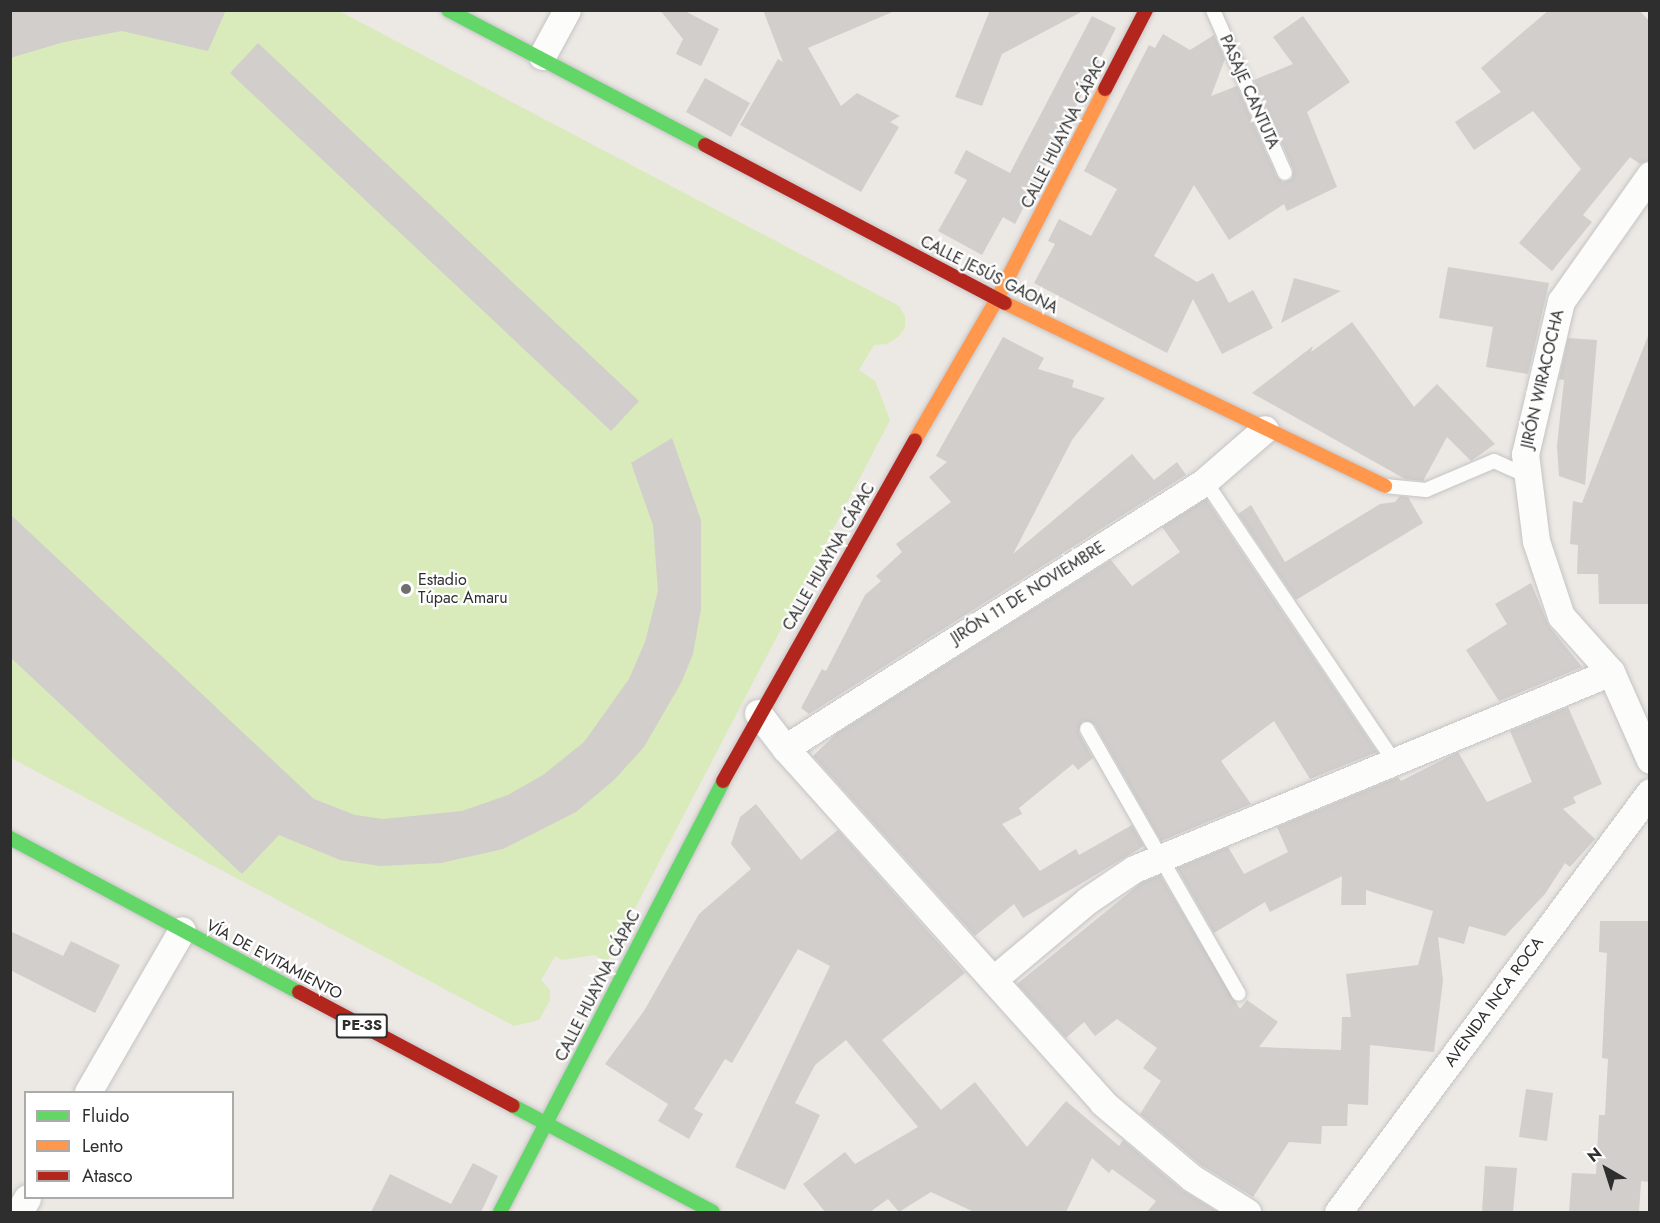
<!DOCTYPE html>
<meta charset="utf-8">
<style>
body{margin:0}
#map{position:relative;width:1660px;height:1223px;overflow:hidden;background:#ece8e4;font-family:Jost,sans-serif}
div>[style]{position:absolute}
[style*='--x']{left:calc(var(--x)*1px);top:calc(var(--y)*1px);width:calc(var(--w)*1px);rotate:calc(var(--a)*1deg)}
.pitch>*{inset:0;background:#d9eabb}
.building>*{inset:0;background:#d1cecb}
.roads{filter:drop-shadow(0 0 2px #c5c4c5) drop-shadow(0 0 2px #c5c4c5)}
.lane>*{height:14px;margin:-7px;padding:0 7px;transform-origin:7px;border-radius:7px;background:#fcfcfb}
.street>*{height:27px;margin:-13.5px;padding:0 13.5px;transform-origin:13.5px;border-radius:13.5px;background:#fcfcfb}
.fast>*{height:14px;margin:-7px;padding:0 7px;transform-origin:7px;border-radius:7px;background:#63d668}
.slow>*{height:14px;margin:-7px;padding:0 7px;transform-origin:7px;border-radius:7px;background:#ff974d}
.jam>*{height:14px;margin:-7px;padding:0 7px;transform-origin:7px;border-radius:7px;background:#b3261e}
.dots>*{width:16px;height:16px;translate:-50% -50%;box-sizing:border-box;border:3px solid #fff;border-radius:50%}
span{translate:-50% -50%;white-space:nowrap;text-align:center;line-height:1.15;-webkit-text-stroke:4.5px #fff;paint-order:stroke}
.shield-label span{padding:2px 4px;background:#fff;border:2px solid;border-radius:4px;-webkit-text-stroke-width:0}
.shield-label{font-size:15px;color:#2e2e2e;font-weight:700}
.street-label{font-size:16px;color:#2e2e2e}
.poi-label{font-size:16px;color:#2e2e2e}
.left{translate:0 -50%;text-align:left}
.frame{position:absolute;inset:0;border:12px solid #2e2e2e;pointer-events:none}
.legend{position:absolute;left:24px;top:1091px;width:210px;height:108px;box-sizing:border-box;background:#fff;border:2px solid #ababab;margin:0;padding:8px 10px;list-style:none;font-size:18px;color:#2e2e2e}
.legend li{display:flex;align-items:center;gap:12px;height:30px}
.legend b{width:30px;border:2px solid #ababab}
.north{position:absolute;left:1576px;top:1139px;width:60px;height:60px;-webkit-text-stroke:4px #fff;paint-order:stroke;rotate:321deg;font-size:16px;font-weight:700;line-height:24px;text-align:center;color:#2e2e2e}
.north::after{content:'';display:block;margin:auto;width:21px;height:27px;background:#2e2e2e;clip-path:polygon(50% 0,100% 100%,50% 72%,0 100%)}
</style>
<div id="map">
<div class="pitch">
<div style="clip-path:polygon(11px 11px,339px 11px,899px 306px,905px 316px,905px 328px,898px 337px,887px 344px,874px 345px,859px 370px,875px 381px,890px 420px,607px 962px,594px 955px,562px 960px,555px 956px,541px 980px,550px 990px,550px 1000px,539px 1020px,514px 1026px,11px 758px)"></div>
</div>
<div class="building">
<div style="clip-path:polygon(10px 10px,226px 10px,208px 51px,122px 31px,64px 42px,10px 58px)"></div>
<div style="clip-path:polygon(660px 10px,683px 10px,719px 29px,701px 66px,676px 54px,683px 39px)"></div>
<div style="clip-path:polygon(763px 10px,897px 10px,808px 48px,841px 106px,857px 93px,900px 116px,890px 122px,899px 127px,861px 192px,740px 125px,778px 59px,783px 62px)"></div>
<div style="clip-path:polygon(990px 10px,1085px 10px,1002px 54px,982px 106px,955px 97px)"></div>
<div style="clip-path:polygon(1549px 10px,1639px 10px,1650px 22px,1650px 160px,1640px 164px,1630px 157px,1583px 215px,1592px 222px,1552px 271px,1519px 243px,1581px 169px,1533px 111px,1474px 150px,1455px 122px,1501px 92px,1481px 68px)"></div>
<div style="clip-path:polygon(1092px 16px,1116px 28px,1015px 224px,1003px 217px,982px 255px,938px 231px,967px 180px,954px 173px,966px 150px,1010px 173px)"></div>
<div style="clip-path:polygon(1303px 16px,1350px 82px,1307px 112px,1337px 187px,1287px 211px,1284px 204px,1229px 240px,1194px 185px,1154px 256px,1197px 282px,1213px 273px,1229px 303px,1253px 290px,1273px 328px,1222px 354px,1193px 299px,1167px 353px,1034px 283px,1055px 244px,1048px 241px,1059px 219px,1091px 236px,1117px 189px,1084px 171px,1149px 45px,1155px 48px,1163px 34px,1190px 50px,1214px 35px,1225px 59px,1211px 96px,1237px 86px,1277px 177px,1283px 182px,1292px 179px,1293px 169px,1254px 80px,1293px 64px,1273px 37px)"></div>
<div style="clip-path:polygon(258px 43px,639px 401px,611px 431px,230px 73px)"></div>
<div style="clip-path:polygon(705px 78px,750px 103px,731px 137px,686px 112px)"></div>
<div style="clip-path:polygon(1448px 267px,1549px 283px,1528px 374px,1486px 367px,1493px 327px,1439px 318px)"></div>
<div style="clip-path:polygon(1294px 278px,1341px 291px,1281px 323px)"></div>
<div style="clip-path:polygon(1352px 322px,1414px 407px,1437px 384px,1495px 444px,1471px 461px,1447px 437px,1423px 481px,1405px 479px,1252px 393px,1313px 346px,1311px 352px)"></div>
<div style="clip-path:polygon(1648px 336px,1650px 604px,1599px 604px,1598px 574px,1577px 574px,1578px 545px,1570px 544px,1573px 501px,1582px 503px)"></div>
<div style="clip-path:polygon(1003px 337px,1044px 358px,1038px 369px,1074px 380px,1072px 387px,1105px 398px,1072px 440px,1013px 554px,1132px 454px,1154px 480px,1177px 462px,1186px 475px,809px 714px,801px 708px,822px 669px,826px 671px,865px 595px,881px 581px,876px 576px,902px 552px,896px 544px,951px 502px,929px 477px,947px 462px,936px 456px)"></div>
<div style="clip-path:polygon(1568px 338px,1597px 340px,1585px 485px,1559px 476px,1557px 446px,1564px 380px,1559px 379px)"></div>
<div style="clip-path:polygon(672px 438px,701px 520px,701px 609px,693px 654px,681px 683px,644px 747px,614px 780px,576px 812px,503px 849px,441px 863px,380px 866px,340px 860px,279px 835px,242px 874px,10px 657px,10px 514px,314px 799px,355px 815px,383px 819px,462px 811px,508px 795px,543px 775px,584px 742px,629px 679px,645px 642px,658px 591px,653px 525px,631px 463px)"></div>
<div style="clip-path:polygon(1400px 496px,1408px 497px,1423px 523px,1296px 600px,1238px 514px,1251px 505px,1285px 562px,1380px 504px,1395px 502px)"></div>
<div style="clip-path:polygon(1206px 499px,1377px 752px,1310px 779px,1274px 721px,1221px 761px,1251px 804px,1161px 841px,1095px 725px,1083px 721px,1079px 733px,1093px 758px,1078px 770px,1073px 764px,1019px 808px,1022px 814px,1002px 824px,1040px 871px,1076px 849px,1079px 855px,1132px 825px,1144px 846px,1023px 918px,1014px 904px,975px 936px,813px 756px,836px 734px,1111px 560px,1132px 586px,1180px 552px,1162px 527px)"></div>
<div style="clip-path:polygon(1531px 583px,1549px 626px,1582px 667px,1499px 701px,1466px 650px,1507px 624px,1495px 604px)"></div>
<div style="clip-path:polygon(1568px 707px,1602px 784px,1573px 797px,1576px 803px,1563px 809px,1595px 839px,1570px 867px,1565px 863px,1545px 894px,1505px 936px,1469px 926px,1464px 944px,1438px 937px,1443px 981px,1434px 1052px,1370px 1045px,1368px 1105px,1348px 1104px,1347px 1126px,1322px 1126px,1321px 1144px,1289px 1142px,1253px 1197px,1201px 1165px,1140px 1114px,1161px 1081px,1143px 1068px,1157px 1048px,1117px 1019px,1095px 1036px,1084px 1022px,1066px 1038px,1017px 984px,1141px 883px,1160px 875px,1240px 1009px,1247px 1000px,1278px 1022px,1259px 1047px,1341px 1050px,1342px 1017px,1351px 1017px,1346px 974px,1418px 965px,1433px 911px,1366px 890px,1366px 905px,1341px 905px,1342px 876px,1270px 912px,1265px 902px,1214px 933px,1177px 868px,1228px 847px,1244px 874px,1288px 852px,1277px 827px,1398px 777px,1401px 781px,1458px 752px,1487px 802px,1532px 782px,1510px 731px)"></div>
<div style="clip-path:polygon(756px 804px,801px 860px,838px 830px,965px 973px,882px 1040px,941px 1110px,975px 1082px,1027px 1147px,1066px 1101px,1119px 1146px,1123px 1140px,1182px 1190px,1218px 1212px,1147px 1212px,1156px 1201px,1112px 1169px,1109px 1173px,1092px 1158px,1066px 1212px,974px 1212px,931px 1192px,899px 1212px,888px 1199px,870px 1212px,825px 1212px,803px 1184px,845px 1152px,855px 1164px,918px 1127px,846px 1040px,815px 1065px,795px 1103px,820px 1115px,785px 1190px,735px 1167px,830px 966px,798px 949px,732px 1063px,725px 1059px,694px 1109px,703px 1114px,689px 1139px,658px 1121px,668px 1104px,605px 1064px,644px 1011px,699px 914px,751px 869px,731px 844px,740px 817px)"></div>
<div style="clip-path:polygon(1600px 921px,1650px 921px,1650px 1161px,1649px 1182px,1641px 1181px,1639px 1212px,1569px 1212px,1572px 1173px,1596px 1174px,1599px 1115px,1605px 1115px,1608px 1059px,1602px 1058px,1607px 953px,1599px 952px)"></div>
<div style="clip-path:polygon(10px 931px,63px 956px,71px 941px,120px 965px,95px 1013px,10px 970px)"></div>
<div style="clip-path:polygon(1526px 1089px,1553px 1093px,1547px 1141px,1519px 1137px)"></div>
<div style="clip-path:polygon(473px 1163px,498px 1176px,481px 1212px,371px 1212px,390px 1174px,451px 1204px)"></div>
<div style="clip-path:polygon(1485px 1166px,1517px 1168px,1513px 1212px,1482px 1212px)"></div>
</div>
<div class="roads">
<div class="lane">
<div style="--x:1213;--y:10;--w:178;--a:66.2"></div>
<div style="--x:1205;--y:481;--w:340;--a:56"></div>
<div style="--x:1385;--y:486;--w:41;--a:5.6"></div>
<div style="--x:1426;--y:490;--w:74;--a:-23.1"></div>
<div style="--x:1494;--y:461;--w:37;--a:24"></div>
<div style="--x:1087;--y:729;--w:305;--a:60.2"></div>
</div>
<div class="street">
<div style="--x:542;--y:56;--w:52;--a:-61.5"></div>
<div style="--x:1650;--y:175;--w:154;--a:125.2"></div>
<div style="--x:1561;--y:301;--w:157;--a:103.2"></div>
<div style="--x:1525;--y:454;--w:88;--a:82.8"></div>
<div style="--x:1536;--y:541;--w:79;--a:71.6"></div>
<div style="--x:1561;--y:616;--w:75;--a:48.2"></div>
<div style="--x:1611;--y:672;--w:96;--a:66.1"></div>
<div style="--x:758;--y:713;--w:44;--a:52.4"></div>
<div style="--x:785;--y:748;--w:477;--a:48.1"></div>
<div style="--x:1103;--y:1103;--w:116;--a:40.1"></div>
<div style="--x:1192;--y:1178;--w:65;--a:31.7"></div>
<div style="--x:785;--y:748;--w:498;--a:-32.4"></div>
<div style="--x:1205;--y:481;--w:79;--a:-40.9"></div>
<div style="--x:995;--y:978;--w:121;--a:-40"></div>
<div style="--x:1088;--y:900;--w:55;--a:-34"></div>
<div style="--x:1134;--y:869;--w:516;--a:-22.44"></div>
<div style="--x:88;--y:1092;--w:187;--a:-59.9"></div>
<div style="--x:19;--y:1212;--w:16;--a:-60"></div>
<div style="--x:1338;--y:1212;--w:523;--a:-53.39"></div>
</div>
<div class="fast">
<div style="--x:448;--y:10;--w:290;--a:27.7"></div>
<div style="--x:10;--y:838;--w:327;--a:28.1"></div>
<div style="--x:513;--y:1106;--w:226;--a:27.9"></div>
<div style="--x:500;--y:1212;--w:485;--a:-62.6"></div>
</div>
<div class="slow">
<div style="--x:1005;--y:303;--w:422;--a:25.7"></div>
<div style="--x:915;--y:440;--w:163;--a:-59.8"></div>
<div style="--x:997;--y:299;--w:236;--a:-62.8"></div>
</div>
<div class="jam">
<div style="--x:1105;--y:89;--w:89;--a:-62.6"></div>
<div style="--x:705;--y:145;--w:339;--a:27.8"></div>
<div style="--x:723;--y:781;--w:391;--a:-60.6"></div>
<div style="--x:299;--y:992;--w:242;--a:28"></div>
</div>
</div>
<div class="dots">
<div style="left:406px;top:589px;background:#706f6e"></div>
</div>
<div class="shield-label">
<span style="left:362px;top:1026px">PE-3S</span>
</div>
<div class="street-label">
<span style="left:1249px;top:92px;rotate:66deg">PASAJE CANTUTA</span>
<span style="left:1064px;top:133px;rotate:-63deg">CALLE HUAYNA CÁPAC</span>
<span style="left:989px;top:275px;rotate:27deg">CALLE JESÚS GAONA</span>
<span style="left:1543px;top:379px;rotate:-77deg">JIRÓN WIRACOCHA</span>
<span style="left:829px;top:557px;rotate:-60deg">CALLE HUAYNA CÁPAC</span>
<span style="left:1028px;top:593px;rotate:-32deg">JIRÓN 11 DE NOVIEMBRE</span>
<span style="left:274px;top:960px;rotate:28deg">VÍA DE EVITAMIENTO</span>
<span style="left:598px;top:986px;rotate:-63deg">CALLE HUAYNA CÁPAC</span>
<span style="left:1494px;top:1002px;rotate:-54deg">AVENIDA INCA ROCA</span>
</div>
<div class="poi-label">
<span class="left" style="left:418px;top:589px">Estadio<br>Túpac Amaru</span>
</div>
<div class="frame"></div>
<ul class="legend">
<li><b style="height:8px;background:#63d668"></b>Fluido</li>
<li><b style="height:8px;background:#ff974d"></b>Lento</li>
<li><b style="height:8px;background:#b3261e"></b>Atasco</li>
</ul>
<div class="north">N</div>
</div>
